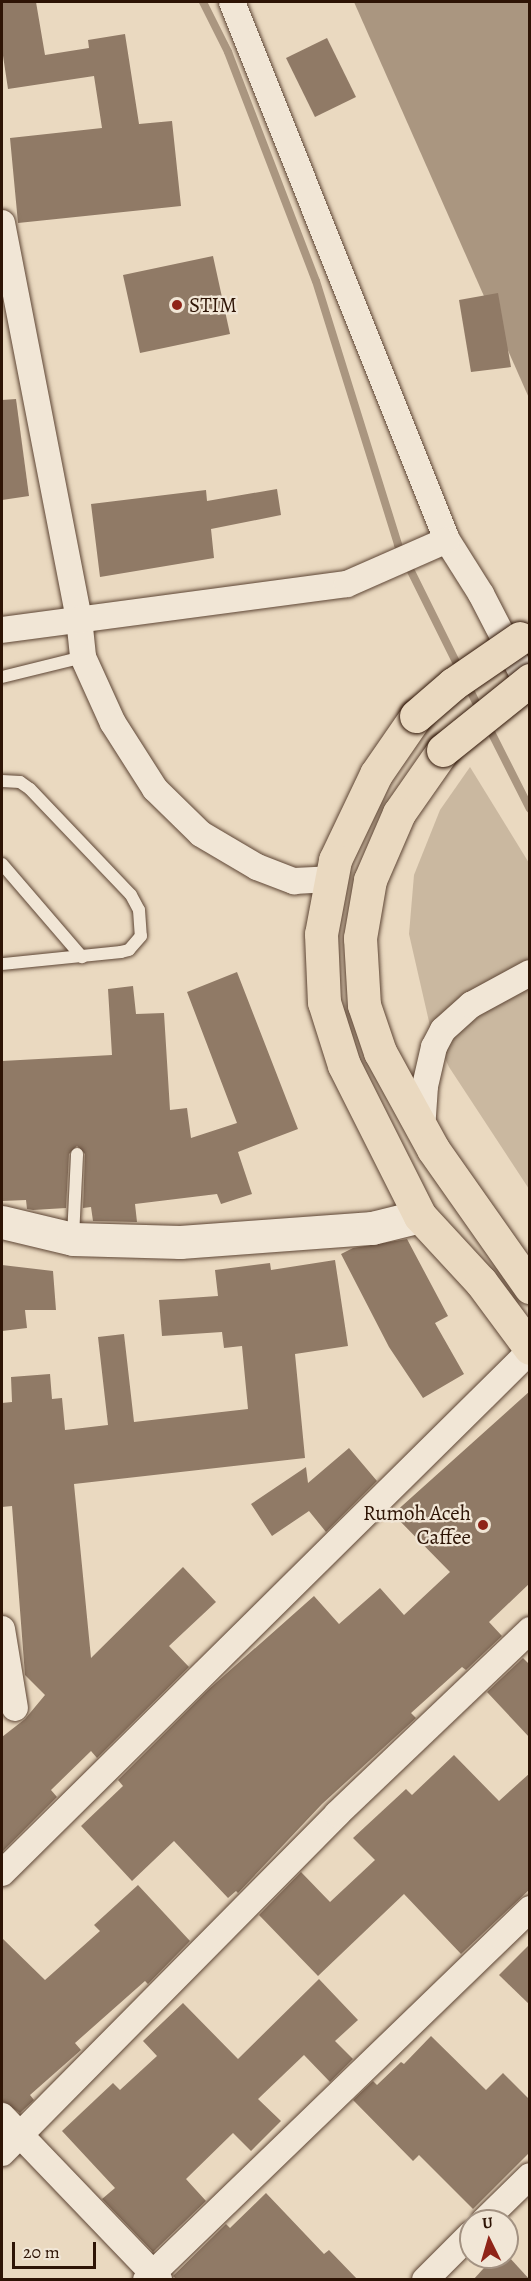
<!DOCTYPE html>
<style>
body{margin:0}
#map{position:relative;width:531px;height:2281px;overflow:hidden;background:#ead9c0;font-family:Alegreya,serif}
div>[style]{position:absolute}
[style*='--x']{left:calc(var(--x)*1px);top:calc(var(--y)*1px);width:calc(var(--w)*1px);rotate:calc(var(--a)*1deg)}
.green>*{inset:0;background:#cab8a0}
.water>*{inset:0;background:#aa9680}
.stream>*{height:8px;margin:-4px;padding:0 4px;transform-origin:4px;border-radius:4px;background:#aa9680}
.building>*{inset:0;background:#907a66}
.roads{filter:drop-shadow(0 0 2px #5d4534) drop-shadow(0 0 2px #5d4534)}
.lane>*{height:12px;margin:-6px;padding:0 6px;transform-origin:6px;border-radius:6px;background:#f1e6d6}
.street>*{height:26px;margin:-13px;padding:0 13px;transform-origin:13px;border-radius:13px;background:#f1e6d6}
.secondary>*{height:33px;margin:-16.5px;padding:0 16.5px;transform-origin:16.5px;border-radius:16.5px;background:#f1e6d6}
.highway>*{height:33px;margin:-16.5px;padding:0 16.5px;transform-origin:16.5px;border-radius:16.5px;background:#ead9c0}
.bridges{filter:drop-shadow(0 0 2px #2e1405) drop-shadow(0 0 2px #2e1405)}
.highway-bridge>*{height:33px;margin:-16.5px;padding:0 16.5px;transform-origin:16.5px;border-radius:16.5px;background:#ead9c0}
.dots>*{width:16px;height:16px;translate:-50% -50%;box-sizing:border-box;border:3px solid #f1e6d6;border-radius:50%}
span{translate:-50% -50%;white-space:nowrap;text-align:center;line-height:1.15;-webkit-text-stroke:4.5px #f1e6d6;paint-order:stroke}
.poi-label{font-size:21px;color:#2e1405}
.left{translate:0 -50%;text-align:left}
.right{translate:-100% -50%;text-align:right}
.frame{position:absolute;inset:0;border:3px solid #2e1405;pointer-events:none}
.north{position:absolute;left:459px;top:2209px;width:60px;height:60px;box-sizing:border-box;background:#f1e6d6;border:2px solid #a39282;border-radius:50%;rotate:355deg;font-size:16px;font-weight:700;line-height:24px;text-align:center;color:#2e1405}
.north::after{content:'';display:block;margin:auto;width:21px;height:27px;background:#8f2418;clip-path:polygon(50% 0,100% 100%,50% 72%,0 100%)}
.scale{position:absolute;left:12px;top:2242px;width:84px;height:27px;box-sizing:border-box;border:3px solid #2e1405;border-top:0;padding-left:8px;font-size:18px;line-height:21px;white-space:nowrap;color:#2e1405;-webkit-text-stroke:4px #f1e6d6;paint-order:stroke}
</style>
<div id="map">
<div class="green">
<div style="clip-path:polygon(470px 767px,529px 863px,529px 1189px,449px 1067px,430px 1026px,409px 934px,414px 875px,440px 810px)"></div>
</div>
<div class="water">
<div style="clip-path:polygon(354px 2px,529px 2px,529px 398px)"></div>
</div>
<div class="stream">
<div style="--x:203;--y:2;--w:56;--a:63.4"></div>
<div style="--x:228;--y:52;--w:245;--a:69"></div>
<div style="--x:316;--y:281;--w:276;--a:72.7"></div>
<div style="--x:398;--y:545;--w:142;--a:63.6"></div>
<div style="--x:467;--y:684;--w:32;--a:64"></div>
<div style="--x:487;--y:724;--w:95;--a:63.2"></div>
</div>
<div class="building">
<div style="clip-path:polygon(2px 2px,36px 2px,45px 55px,89px 48px,88px 40px,125px 34px,139px 124px,172px 121px,181px 206px,18px 223px,10px 138px,102px 128px,94px 76px,8px 89px,2px 49px)"></div>
<div style="clip-path:polygon(327px 38px,356px 97px,315px 117px,286px 58px)"></div>
<div style="clip-path:polygon(213px 256px,230px 334px,140px 353px,123px 275px)"></div>
<div style="clip-path:polygon(498px 293px,511px 367px,471px 372px,459px 300px)"></div>
<div style="clip-path:polygon(16px 399px,29px 496px,2px 500px,2px 400px)"></div>
<div style="clip-path:polygon(277px 489px,281px 515px,211px 529px,214px 558px,100px 577px,91px 504px,206px 490px,207px 501px)"></div>
<div style="clip-path:polygon(237px 972px,298px 1129px,238px 1152px,252px 1194px,221px 1204px,217px 1194px,135px 1204px,137px 1222px,93px 1221px,91px 1207px,83px 1208px,85px 1154px,77px 1146px,69px 1154px,66px 1208px,33px 1210px,27px 1209px,26px 1200px,2px 1201px,2px 1061px,112px 1055px,108px 989px,133px 986px,136px 1014px,164px 1013px,170px 1110px,187px 1108px,191px 1138px,237px 1123px,187px 992px)"></div>
<div style="clip-path:polygon(407px 1239px,448px 1316px,435px 1323px,464px 1374px,423px 1398px,389px 1347px,341px 1254px,353px 1248px)"></div>
<div style="clip-path:polygon(335px 1260px,348px 1346px,295px 1354px,305px 1458px,74px 1484px,91px 1658px,183px 1567px,216px 1602px,169px 1646px,189px 1667px,97px 1758px,91px 1751px,51px 1790px,57px 1797px,2px 1852px,2px 1737px,25px 1719px,45px 1695px,25px 1675px,12px 1506px,2px 1507px,2px 1403px,12px 1402px,11px 1377px,50px 1374px,52px 1399px,62px 1398px,65px 1430px,108px 1425px,98px 1337px,124px 1334px,134px 1422px,248px 1409px,242px 1346px,224px 1348px,222px 1332px,162px 1336px,159px 1300px,218px 1296px,215px 1270px,270px 1263px,271px 1270px)"></div>
<div style="clip-path:polygon(2px 1265px,53px 1271px,56px 1310px,25px 1310px,27px 1328px,2px 1331px)"></div>
<div style="clip-path:polygon(530px 1391px,530px 1583px,489px 1622px,502px 1636px,466px 1670px,462px 1667px,411px 1713px,416px 1718px,322px 1804px,238px 1893px,236px 1891px,228px 1898px,174px 1841px,132px 1881px,81px 1826px,123px 1786px,118px 1780px,209px 1689px,314px 1596px,339px 1624px,380px 1588px,404px 1615px,450px 1572px,393px 1514px)"></div>
<div style="clip-path:polygon(349px 1448px,377px 1481px,326px 1532px,309px 1511px,272px 1536px,251px 1504px,306px 1467px,308px 1483px)"></div>
<div style="clip-path:polygon(523px 1658px,530px 1665px,530px 1738px,487px 1692px)"></div>
<div style="clip-path:polygon(454px 1755px,499px 1801px,530px 1773px,530px 1889px,461px 1954px,404px 1894px,318px 1976px,259px 1915px,301px 1872px,330px 1902px,375px 1860px,353px 1838px,406px 1789px,412px 1795px)"></div>
<div style="clip-path:polygon(138px 1885px,190px 1941px,148px 1984px,145px 1981px,75px 2043px,81px 2050px,30px 2095px,34px 2100px,20px 2113px,2px 2101px,2px 1938px,45px 1980px,100px 1931px,94px 1925px)"></div>
<div style="clip-path:polygon(530px 1944px,530px 2005px,499px 1975px)"></div>
<div style="clip-path:polygon(319px 1979px,358px 2020px,335px 2041px,353px 2059px,330px 2082px,304px 2055px,258px 2099px,281px 2121px,251px 2151px,233px 2133px,186px 2179px,206px 2201px,153px 2252px,102px 2199px,115px 2188px,62px 2131px,113px 2083px,120px 2090px,157px 2056px,143px 2041px,183px 2003px,238px 2059px)"></div>
<div style="clip-path:polygon(431px 2036px,486px 2090px,503px 2073px,530px 2100px,530px 2152px,473px 2209px,419px 2155px,413px 2161px,353px 2100px,373px 2081px,377px 2085px,401px 2062px,404px 2064px)"></div>
<div style="clip-path:polygon(266px 2193px,324px 2254px,329px 2250px,358px 2280px,177px 2280px,173px 2276px,226px 2224px,230px 2228px)"></div>
<div style="clip-path:polygon(494px 2257px,509px 2257px,530px 2280px,473px 2280px)"></div>
</div>
<div class="roads">
<div class="lane">
<div style="--x:2;--y:677;--w:83;--a:-13.9"></div>
<div style="--x:2;--y:781;--w:18;--a:3"></div>
<div style="--x:20;--y:782;--w:12;--a:35"></div>
<div style="--x:30;--y:789;--w:146;--a:46.4"></div>
<div style="--x:131;--y:895;--w:17;--a:62"></div>
<div style="--x:139;--y:910;--w:26;--a:86"></div>
<div style="--x:141;--y:936;--w:18;--a:131"></div>
<div style="--x:129;--y:950;--w:8;--a:166"></div>
<div style="--x:121;--y:952;--w:120;--a:174.2"></div>
<div style="--x:2;--y:864;--w:123;--a:49.3"></div>
<div style="--x:73;--y:1237;--w:83;--a:-87.2"></div>
</div>
<div class="street">
<div style="--x:232;--y:2;--w:579;--a:68.22"></div>
<div style="--x:447;--y:540;--w:64;--a:57.8"></div>
<div style="--x:481;--y:594;--w:107;--a:62.7"></div>
<div style="--x:2;--y:223;--w:402;--a:79"></div>
<div style="--x:79;--y:618;--w:39;--a:84"></div>
<div style="--x:83;--y:657;--w:72;--a:65.6"></div>
<div style="--x:113;--y:723;--w:78;--a:57.5"></div>
<div style="--x:155;--y:789;--w:64;--a:44.4"></div>
<div style="--x:201;--y:834;--w:65;--a:30.5"></div>
<div style="--x:257;--y:867;--w:40;--a:21"></div>
<div style="--x:294;--y:881;--w:36;--a:-3"></div>
<div style="--x:2;--y:630;--w:348;--a:-7.6"></div>
<div style="--x:347;--y:584;--w:109;--a:-23.7"></div>
<div style="--x:422;--y:1130;--w:44;--a:-86.1"></div>
<div style="--x:425;--y:1086;--w:40;--a:-77"></div>
<div style="--x:434;--y:1047;--w:19;--a:-62"></div>
<div style="--x:443;--y:1030;--w:38;--a:-42"></div>
<div style="--x:471;--y:1005;--w:67;--a:-28.5"></div>
<div style="--x:2;--y:1629;--w:80;--a:80.7"></div>
<div style="--x:2;--y:1873;--w:742;--a:-44.67"></div>
<div style="--x:2;--y:2116;--w:227;--a:46.2"></div>
<div style="--x:2;--y:2153;--w:477;--a:-45.3"></div>
<div style="--x:337;--y:1814;--w:267;--a:-43.6"></div>
<div style="--x:484;--y:2221;--w:64;--a:-44.4"></div>
<div style="--x:146;--y:2280;--w:534;--a:-44.01"></div>
<div style="--x:425;--y:2280;--w:65;--a:-45"></div>
</div>
<div class="secondary">
<div style="--x:2;--y:1222;--w:73;--a:13.5"></div>
<div style="--x:73;--y:1239;--w:107;--a:1.6"></div>
<div style="--x:180;--y:1242;--w:193;--a:-4.2"></div>
<div style="--x:372;--y:1228;--w:49;--a:-14"></div>
</div>
<div class="highway">
<div style="--x:416;--y:716;--w:70;--a:124.6"></div>
<div style="--x:376;--y:774;--w:95;--a:115.5"></div>
<div style="--x:335;--y:860;--w:75;--a:100.7"></div>
<div style="--x:321;--y:934;--w:68;--a:87.5"></div>
<div style="--x:324;--y:1002;--w:66;--a:72.4"></div>
<div style="--x:344;--y:1065;--w:169;--a:63.3"></div>
<div style="--x:420;--y:1216;--w:90;--a:47.3"></div>
<div style="--x:481;--y:1282;--w:82;--a:53.4"></div>
<div style="--x:443;--y:750;--w:77;--a:124.9"></div>
<div style="--x:399;--y:813;--w:73;--a:113.4"></div>
<div style="--x:370;--y:880;--w:59;--a:99.8"></div>
<div style="--x:360;--y:938;--w:67;--a:86.6"></div>
<div style="--x:364;--y:1005;--w:50;--a:71.2"></div>
<div style="--x:380;--y:1052;--w:111;--a:61.3"></div>
<div style="--x:433;--y:1149;--w:169;--a:54.9"></div>
</div>
</div>
<div class="bridges">
<div class="highway-bridge">
<div style="--x:416;--y:716;--w:49;--a:-40.9"></div>
<div style="--x:453;--y:684;--w:81;--a:-34.5"></div>
<div style="--x:443;--y:750;--w:112;--a:-38.8"></div>
</div>
</div>
<div class="dots">
<div style="left:177px;top:305px;background:#8f2418"></div>
<div style="left:483px;top:1525px;background:#8f2418"></div>
</div>
<div class="poi-label">
<span class="left" style="left:189px;top:305px">STIM</span>
<span class="right" style="left:471px;top:1525px">Rumoh Aceh<br>Caffee</span>
</div>
<div class="frame"></div>
<div class="north">U</div>
<div class="scale">20 m</div>
</div>
